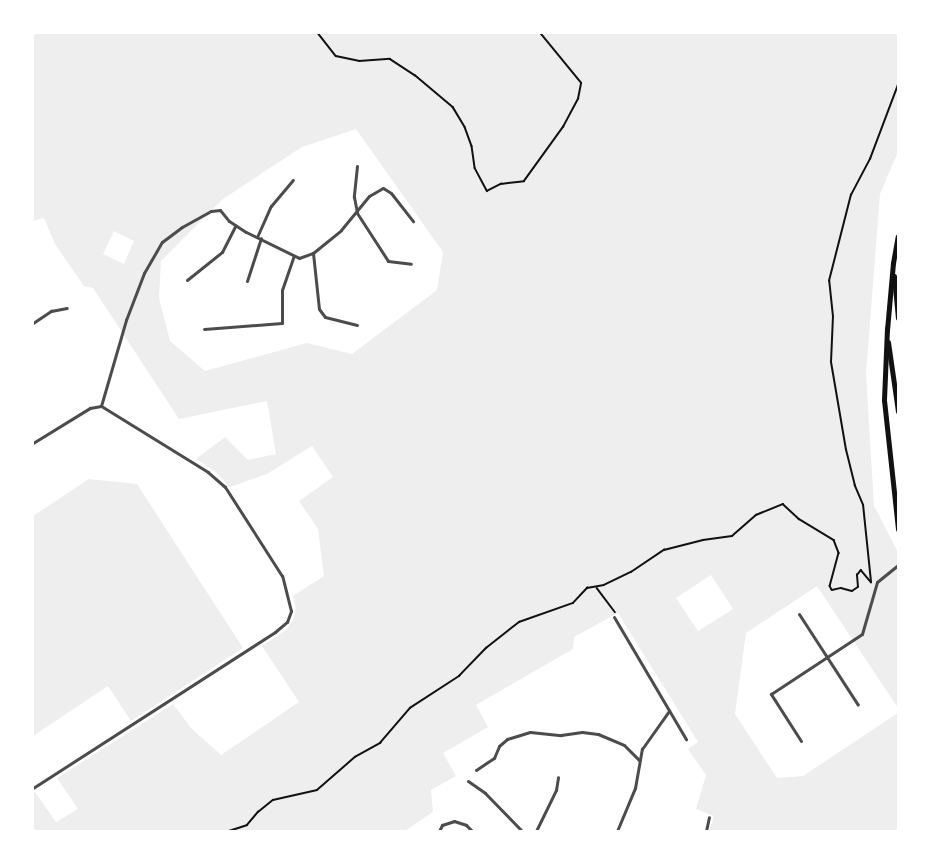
<!DOCTYPE html>
<style>
body{margin:0}
#map{position:relative;width:931px;height:864px;overflow:hidden;background:#fff;font-family:"Archivo Narrow",sans-serif}
div>[style]{position:absolute}
[style*='--x']{left:calc(var(--x)*1px);top:calc(var(--y)*1px);width:calc(var(--w)*1px);rotate:calc(var(--a)*1deg)}
.green>*{inset:0;background:#eee}
.path>*{height:1.5px;margin:-0.75px;padding:0 0.75px;transform-origin:0.75px;border-radius:0.75px;background:#111}
.minor>*{height:3px;margin:-1.5px;padding:0 1.5px;transform-origin:1.5px;border-radius:1.5px;background:#4c4c4c}
.primary>*{height:5px;margin:-2.5px;padding:0 2.5px;transform-origin:2.5px;border-radius:2.5px;background:#111}
span{translate:-50% -50%;white-space:nowrap;text-align:center;line-height:1.15;-webkit-text-stroke:5px #fff;paint-order:stroke}
.frame{position:absolute;inset:0;border:34px solid #fff;pointer-events:none}
</style>
<div id="map">
<div class="green">
<div style="clip-path:polygon(evenodd,34px 33px,898px 33px,898px 152px,880px 194px,866px 374px,874px 506px,898px 552px,898px 708px,817px 586px,746px 633px,735px 714px,777px 778px,803px 776px,898px 713px,898px 831px,709px 831px,714px 816px,696px 809px,706px 775px,688px 749px,698px 742px,618px 613px,574px 637px,573px 649px,476px 705px,488px 727px,443px 753px,456px 776px,431px 790px,433px 812px,405px 831px,33px 831px,33px 793px,35px 792px,56px 822px,78px 809px,57px 778px,173px 704px,191px 728px,221px 755px,299px 702px,262px 646px,286px 630px,293px 620px,296px 608px,293px 596px,324px 576px,318px 529px,299px 501px,333px 477px,312px 446px,267px 474px,230px 487px,215px 471px,196px 459px,225px 437px,248px 460px,276px 454px,267px 401px,179px 419px,93px 288px,84px 286px,55px 244px,44px 218px,33px 221px,34px 33px,356px 129px,443px 252px,437px 290px,352px 354px,307px 343px,205px 371px,170px 341px,159px 298px,161px 261px,223px 199px,302px 147px,356px 129px,34px 33px,114px 231px,134px 241px,124px 264px,103px 254px,114px 231px,34px 33px,711px 575px,733px 609px,698px 631px,676px 598px,711px 575px)"></div>
<div style="clip-path:polygon(89px 479px,137px 484px,243px 648px,131px 721px,108px 686px,33px 736px,33px 516px)"></div>
</div>
<div class="path">
<div style="--x:318;--y:33;--w:29;--a:52"></div>
<div style="--x:336;--y:56;--w:24;--a:12"></div>
<div style="--x:359;--y:61;--w:31;--a:-4"></div>
<div style="--x:390;--y:59;--w:30;--a:33"></div>
<div style="--x:415;--y:75;--w:50;--a:40.1"></div>
<div style="--x:453;--y:107;--w:23;--a:59"></div>
<div style="--x:465;--y:127;--w:20;--a:70"></div>
<div style="--x:472;--y:146;--w:22;--a:82"></div>
<div style="--x:475;--y:168;--w:26;--a:62"></div>
<div style="--x:487;--y:191;--w:16;--a:-27"></div>
<div style="--x:501;--y:184;--w:23;--a:-7"></div>
<div style="--x:524;--y:181;--w:67;--a:-54.2"></div>
<div style="--x:563;--y:127;--w:32;--a:-62"></div>
<div style="--x:578;--y:99;--w:16;--a:-79"></div>
<div style="--x:581;--y:83;--w:65;--a:-129.4"></div>
<div style="--x:633;--y:33;--w:30;--a:0"></div>
<div style="--x:597;--y:588;--w:30;--a:53"></div>
<div style="--x:229;--y:831;--w:19;--a:-18"></div>
<div style="--x:247;--y:825;--w:17;--a:-50"></div>
<div style="--x:258;--y:812;--w:19;--a:-39"></div>
<div style="--x:273;--y:800;--w:45;--a:-12.8"></div>
<div style="--x:317;--y:790;--w:50;--a:-41"></div>
<div style="--x:355;--y:757;--w:29;--a:-29"></div>
<div style="--x:380;--y:743;--w:46;--a:-49.4"></div>
<div style="--x:410;--y:708;--w:59;--a:-33.1"></div>
<div style="--x:459;--y:676;--w:39;--a:-46"></div>
<div style="--x:486;--y:648;--w:42;--a:-38.2"></div>
<div style="--x:519;--y:622;--w:57;--a:-19.4"></div>
<div style="--x:573;--y:603;--w:21;--a:-47"></div>
<div style="--x:587;--y:588;--w:17;--a:-10"></div>
<div style="--x:604;--y:585;--w:30;--a:-26"></div>
<div style="--x:631;--y:572;--w:40;--a:-34"></div>
<div style="--x:664;--y:550;--w:40;--a:-14.4"></div>
<div style="--x:703;--y:540;--w:29;--a:-8"></div>
<div style="--x:732;--y:536;--w:32;--a:-41"></div>
<div style="--x:756;--y:515;--w:29;--a:-22"></div>
<div style="--x:783;--y:504;--w:22;--a:43"></div>
<div style="--x:799;--y:519;--w:41;--a:31"></div>
<div style="--x:834;--y:540;--w:14;--a:69"></div>
<div style="--x:839;--y:553;--w:34;--a:105"></div>
<div style="--x:830;--y:586;--w:4;--a:63"></div>
<div style="--x:832;--y:590;--w:9;--a:-13"></div>
<div style="--x:841;--y:588;--w:11;--a:15"></div>
<div style="--x:852;--y:591;--w:7;--a:-34"></div>
<div style="--x:858;--y:587;--w:12;--a:-95"></div>
<div style="--x:857;--y:575;--w:6;--a:-51"></div>
<div style="--x:861;--y:570;--w:16;--a:50"></div>
<div style="--x:871;--y:582;--w:77;--a:-95.9"></div>
<div style="--x:863;--y:505;--w:21;--a:-113"></div>
<div style="--x:855;--y:486;--w:37;--a:-104"></div>
<div style="--x:846;--y:450;--w:89;--a:-99.7"></div>
<div style="--x:831;--y:362;--w:45;--a:-87.5"></div>
<div style="--x:833;--y:317;--w:36;--a:-96"></div>
<div style="--x:829;--y:281;--w:89;--a:-75.7"></div>
<div style="--x:851;--y:195;--w:41;--a:-62.2"></div>
<div style="--x:870;--y:159;--w:79;--a:-69.3"></div>
</div>
<div class="minor">
<div style="--x:357;--y:166;--w:31;--a:96"></div>
<div style="--x:354;--y:197;--w:16;--a:79"></div>
<div style="--x:357;--y:213;--w:57;--a:57.1"></div>
<div style="--x:388;--y:261;--w:23;--a:7"></div>
<div style="--x:257;--y:237;--w:34;--a:-66"></div>
<div style="--x:271;--y:206;--w:34;--a:-50"></div>
<div style="--x:313;--y:253;--w:56;--a:83.9"></div>
<div style="--x:319;--y:309;--w:10;--a:53"></div>
<div style="--x:325;--y:317;--w:33;--a:14"></div>
<div style="--x:187;--y:280;--w:45;--a:-38.7"></div>
<div style="--x:222;--y:252;--w:30;--a:-63"></div>
<div style="--x:247;--y:281;--w:45;--a:-72"></div>
<div style="--x:33;--y:323;--w:22;--a:-34"></div>
<div style="--x:51;--y:311;--w:16;--a:-11"></div>
<div style="--x:204;--y:329;--w:78;--a:-4.4"></div>
<div style="--x:282;--y:323;--w:33;--a:-90"></div>
<div style="--x:282;--y:290;--w:36;--a:-71"></div>
<div style="--x:33;--y:443;--w:67;--a:-31.6"></div>
<div style="--x:90;--y:408;--w:11;--a:-10"></div>
<div style="--x:101;--y:406;--w:90;--a:-73.8"></div>
<div style="--x:126;--y:320;--w:50;--a:-69"></div>
<div style="--x:144;--y:273;--w:36;--a:-60"></div>
<div style="--x:162;--y:242;--w:25;--a:-37"></div>
<div style="--x:182;--y:227;--w:33;--a:-29"></div>
<div style="--x:211;--y:211;--w:9;--a:-6"></div>
<div style="--x:220;--y:210;--w:14;--a:51"></div>
<div style="--x:229;--y:221;--w:20;--a:33"></div>
<div style="--x:246;--y:232;--w:59;--a:26.1"></div>
<div style="--x:299;--y:258;--w:15;--a:-20"></div>
<div style="--x:313;--y:253;--w:36;--a:-39"></div>
<div style="--x:341;--y:230;--w:44;--a:-50.5"></div>
<div style="--x:369;--y:196;--w:16;--a:-30"></div>
<div style="--x:383;--y:188;--w:9;--a:32"></div>
<div style="--x:391;--y:193;--w:36;--a:52"></div>
<div style="--x:799;--y:614;--w:108;--a:57"></div>
<div style="--x:614;--y:617;--w:142;--a:59.5"></div>
<div style="--x:801;--y:741;--w:56;--a:-122.6"></div>
<div style="--x:771;--y:694;--w:109;--a:-33.4"></div>
<div style="--x:862;--y:634;--w:54;--a:-73.9"></div>
<div style="--x:877;--y:582;--w:27;--a:-39"></div>
<div style="--x:476;--y:770;--w:22;--a:-34"></div>
<div style="--x:494;--y:758;--w:13;--a:-67"></div>
<div style="--x:499;--y:746;--w:11;--a:-41"></div>
<div style="--x:507;--y:739;--w:24;--a:-17"></div>
<div style="--x:530;--y:732;--w:31;--a:6"></div>
<div style="--x:561;--y:735;--w:21;--a:-8"></div>
<div style="--x:582;--y:732;--w:16;--a:7"></div>
<div style="--x:598;--y:734;--w:28;--a:23"></div>
<div style="--x:624;--y:745;--w:21;--a:45"></div>
<div style="--x:468;--y:781;--w:21;--a:35"></div>
<div style="--x:485;--y:793;--w:53;--a:45.8"></div>
<div style="--x:33;--y:788;--w:288;--a:-32.8"></div>
<div style="--x:275;--y:632;--w:16;--a:-40"></div>
<div style="--x:287;--y:622;--w:12;--a:-70"></div>
<div style="--x:291;--y:611;--w:36;--a:-104"></div>
<div style="--x:282;--y:576;--w:106;--a:-122.6"></div>
<div style="--x:225;--y:487;--w:23;--a:-139"></div>
<div style="--x:208;--y:472;--w:126;--a:-148.3"></div>
<div style="--x:439;--y:831;--w:7;--a:-63"></div>
<div style="--x:442;--y:825;--w:13;--a:-18"></div>
<div style="--x:454;--y:821;--w:13;--a:18"></div>
<div style="--x:466;--y:825;--w:8;--a:45"></div>
<div style="--x:536;--y:831;--w:46;--a:-64"></div>
<div style="--x:556;--y:790;--w:13;--a:-81"></div>
<div style="--x:617;--y:831;--w:47;--a:-67.3"></div>
<div style="--x:635;--y:788;--w:40;--a:-80"></div>
<div style="--x:642;--y:749;--w:47;--a:-54.6"></div>
<div style="--x:706;--y:831;--w:14;--a:-78"></div>
</div>
<div class="primary">
<div style="--x:894;--y:276;--w:42;--a:84.6"></div>
<div style="--x:887;--y:328;--w:72;--a:92.4"></div>
<div style="--x:884;--y:400;--w:130;--a:83.8"></div>
<div style="--x:887;--y:330;--w:67;--a:-84.9"></div>
<div style="--x:893;--y:263;--w:27;--a:-80"></div>
<div style="--x:888;--y:342;--w:70;--a:81.8"></div>
</div>
<div class="frame"></div>
</div>
